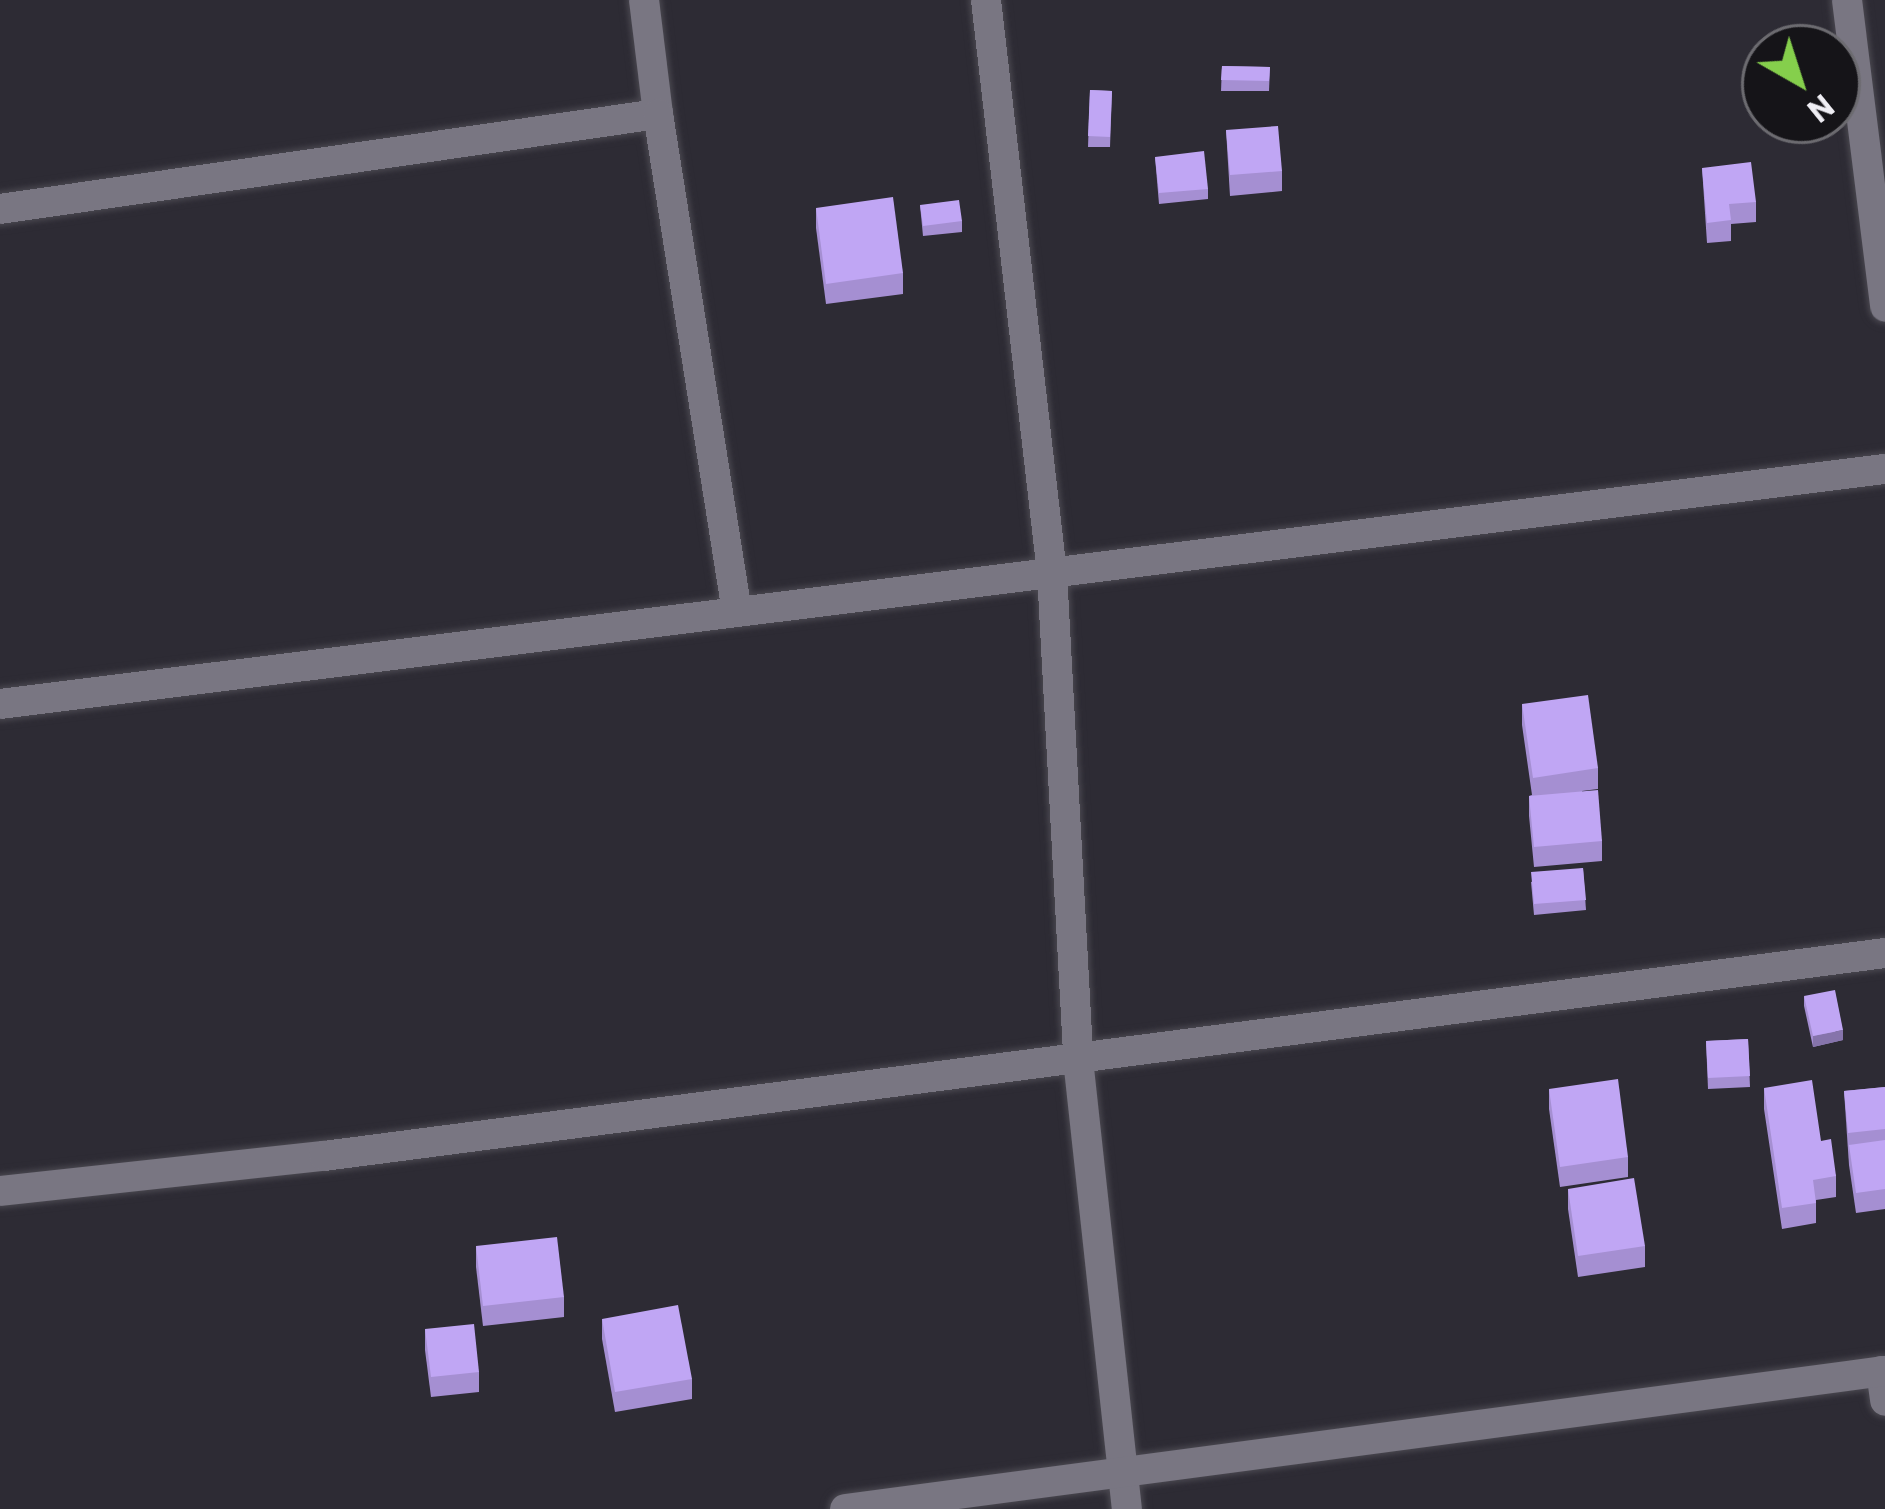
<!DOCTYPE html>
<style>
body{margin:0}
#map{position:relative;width:1885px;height:1509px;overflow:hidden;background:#2d2b34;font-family:Barlow,sans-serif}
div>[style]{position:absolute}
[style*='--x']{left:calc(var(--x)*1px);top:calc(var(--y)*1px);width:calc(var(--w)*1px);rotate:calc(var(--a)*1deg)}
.roads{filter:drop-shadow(0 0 3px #4a4850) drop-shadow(0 0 3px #4a4850)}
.minor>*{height:30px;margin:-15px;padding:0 15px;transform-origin:15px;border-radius:15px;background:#797682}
.tertiary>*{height:30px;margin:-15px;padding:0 15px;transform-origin:15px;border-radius:15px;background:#797682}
.wall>*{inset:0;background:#a58fd2}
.shaded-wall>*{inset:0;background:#8674ab}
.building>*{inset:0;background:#c0a6f4}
span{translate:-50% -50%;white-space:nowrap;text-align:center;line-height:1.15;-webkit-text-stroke:12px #151418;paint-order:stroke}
.north{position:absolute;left:1741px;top:24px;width:120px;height:120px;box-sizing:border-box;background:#151418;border:3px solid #6c6b70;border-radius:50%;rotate:141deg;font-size:33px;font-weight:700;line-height:48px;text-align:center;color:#efeef4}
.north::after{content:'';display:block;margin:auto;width:42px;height:54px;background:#85cf4c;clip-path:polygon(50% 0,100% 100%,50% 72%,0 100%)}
</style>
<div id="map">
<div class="roads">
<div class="minor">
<div style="--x:644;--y:0;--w:115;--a:83"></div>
<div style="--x:986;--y:0;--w:577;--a:83.43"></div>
<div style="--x:1052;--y:573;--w:487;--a:86.9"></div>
<div style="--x:1078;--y:1059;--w:453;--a:83.8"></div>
<div style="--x:1847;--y:0;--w:309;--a:82.9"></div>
<div style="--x:0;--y:209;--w:665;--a:-8.22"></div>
<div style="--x:658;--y:114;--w:504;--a:80.99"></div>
<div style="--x:0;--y:1191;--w:326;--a:-6.2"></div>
<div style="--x:324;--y:1156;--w:1574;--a:-7.41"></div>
<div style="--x:1881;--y:1371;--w:30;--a:82"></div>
<div style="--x:845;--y:1509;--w:1049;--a:-7.56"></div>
</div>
<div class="tertiary">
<div style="--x:0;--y:704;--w:1900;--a:-7.11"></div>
</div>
</div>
<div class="wall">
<div style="clip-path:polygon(1222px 66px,1270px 67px,1269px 91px,1221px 91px)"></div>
<div style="clip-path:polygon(1090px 90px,1112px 91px,1110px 147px,1088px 147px)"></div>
<div style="clip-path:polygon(1226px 130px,1282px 171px,1282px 191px,1230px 196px)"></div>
<div style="clip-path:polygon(1155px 157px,1208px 189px,1208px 199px,1159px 204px)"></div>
<div style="clip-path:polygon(1702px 168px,1756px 202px,1756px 222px,1731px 224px,1731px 241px,1707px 243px)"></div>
<div style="clip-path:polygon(920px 205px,962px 221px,962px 232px,923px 236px)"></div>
<div style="clip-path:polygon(816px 208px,903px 273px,903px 294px,826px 304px,816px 228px)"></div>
<div style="clip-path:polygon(1522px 704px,1598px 768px,1598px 789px,1582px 791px,1602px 841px,1602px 861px,1534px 867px,1529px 816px,1529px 796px,1532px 795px,1522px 725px)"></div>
<div style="clip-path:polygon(1583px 868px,1586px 910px,1534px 915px,1531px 882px)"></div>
<div style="clip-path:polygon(1804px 996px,1843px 1040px,1813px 1047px,1804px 1006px)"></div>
<div style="clip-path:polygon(1748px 1039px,1750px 1087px,1708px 1089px,1706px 1041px)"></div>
<div style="clip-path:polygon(1885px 1087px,1885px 1209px,1856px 1213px,1849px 1165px,1844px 1091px)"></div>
<div style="clip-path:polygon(1764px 1088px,1821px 1141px,1836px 1176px,1836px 1197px,1816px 1200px,1816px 1223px,1782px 1229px,1764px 1109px)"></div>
<div style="clip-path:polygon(1549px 1089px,1628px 1157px,1628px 1177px,1560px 1187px,1549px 1109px)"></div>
<div style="clip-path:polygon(1568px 1189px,1645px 1246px,1645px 1267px,1578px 1277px,1568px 1209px)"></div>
<div style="clip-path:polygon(476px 1246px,564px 1297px,564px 1317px,483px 1326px,476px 1267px)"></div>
<div style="clip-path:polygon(602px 1319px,692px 1379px,692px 1399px,615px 1412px,602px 1339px)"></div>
<div style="clip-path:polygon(425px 1329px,479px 1372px,479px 1392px,431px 1397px,425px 1350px)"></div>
</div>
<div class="shaded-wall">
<div style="clip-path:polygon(1843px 1030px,1843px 1040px,1813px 1047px,1813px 1036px)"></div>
</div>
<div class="building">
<div style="clip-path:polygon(1222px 66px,1270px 67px,1269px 81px,1221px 80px)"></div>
<div style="clip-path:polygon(1090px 90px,1112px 91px,1110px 137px,1088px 136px)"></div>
<div style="clip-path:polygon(1278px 126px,1282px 171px,1230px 175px,1226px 130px)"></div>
<div style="clip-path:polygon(1204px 151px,1208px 189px,1159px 193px,1155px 157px)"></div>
<div style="clip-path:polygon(1751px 162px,1756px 202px,1729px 204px,1731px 220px,1707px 223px,1702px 168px)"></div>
<div style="clip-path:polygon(893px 197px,903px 273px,826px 284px,816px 208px)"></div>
<div style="clip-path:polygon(959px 200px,962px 221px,923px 226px,920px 205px)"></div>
<div style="clip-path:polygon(1588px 695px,1598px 768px,1533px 778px,1522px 704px)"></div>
<div style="clip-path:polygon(1598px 790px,1602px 841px,1534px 847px,1529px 796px)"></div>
<div style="clip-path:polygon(1583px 868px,1586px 900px,1534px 904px,1531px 872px)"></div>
<div style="clip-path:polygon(1835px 990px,1843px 1030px,1813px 1036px,1804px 996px)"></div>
<div style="clip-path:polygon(1748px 1039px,1750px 1076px,1708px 1078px,1706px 1041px)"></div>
<div style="clip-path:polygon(1618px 1079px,1628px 1157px,1560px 1167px,1549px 1089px)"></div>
<div style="clip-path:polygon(1812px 1080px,1821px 1141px,1831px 1139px,1836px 1176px,1813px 1180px,1816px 1203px,1782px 1208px,1764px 1088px)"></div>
<div style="clip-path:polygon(1885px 1087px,1885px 1129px,1848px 1133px,1844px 1091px)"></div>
<div style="clip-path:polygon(1885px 1140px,1885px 1189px,1856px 1193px,1849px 1145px)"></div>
<div style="clip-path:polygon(1634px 1178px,1645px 1246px,1578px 1256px,1568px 1189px)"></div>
<div style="clip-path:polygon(557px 1237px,564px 1297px,483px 1306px,476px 1246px)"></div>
<div style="clip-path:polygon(678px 1305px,692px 1379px,615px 1392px,602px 1319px)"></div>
<div style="clip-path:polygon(474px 1324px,479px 1372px,431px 1377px,425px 1329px)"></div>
</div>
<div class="north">N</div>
</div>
